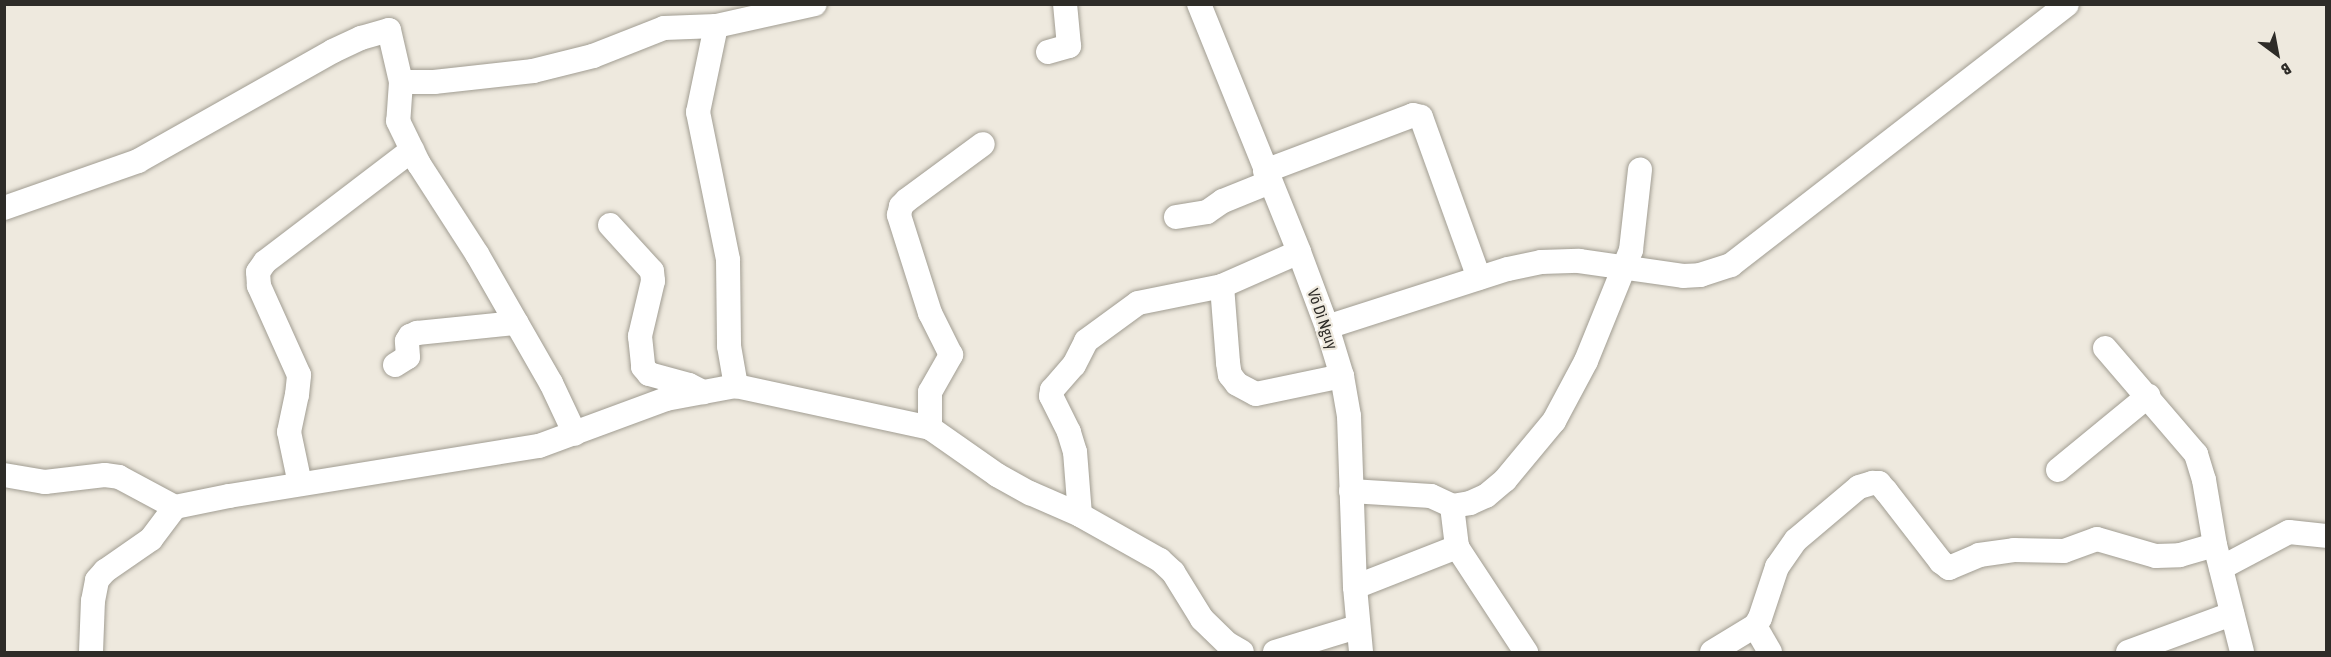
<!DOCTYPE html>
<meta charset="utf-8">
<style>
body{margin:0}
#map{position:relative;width:2331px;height:657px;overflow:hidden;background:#eee9de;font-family:"Asap Condensed",sans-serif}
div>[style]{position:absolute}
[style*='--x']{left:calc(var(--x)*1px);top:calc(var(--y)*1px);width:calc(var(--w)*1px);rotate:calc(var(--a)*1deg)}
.roads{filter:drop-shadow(0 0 2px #a19d92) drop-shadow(0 0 2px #a19d92)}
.minor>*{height:24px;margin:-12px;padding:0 12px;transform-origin:12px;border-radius:12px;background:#fff}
span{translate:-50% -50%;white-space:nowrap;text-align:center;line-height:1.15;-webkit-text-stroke:4.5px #eee9de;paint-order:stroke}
.street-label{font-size:16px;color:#2e2c28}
.frame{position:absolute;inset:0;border:6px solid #2e2c28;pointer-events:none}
.north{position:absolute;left:2247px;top:24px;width:60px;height:60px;-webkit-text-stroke:4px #eee9de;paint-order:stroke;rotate:148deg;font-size:16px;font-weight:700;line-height:24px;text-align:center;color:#2e2c28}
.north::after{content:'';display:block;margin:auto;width:21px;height:27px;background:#2e2c28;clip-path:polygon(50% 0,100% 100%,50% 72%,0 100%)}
</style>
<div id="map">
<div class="roads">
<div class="minor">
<div style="--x:1199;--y:4;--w:267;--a:68"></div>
<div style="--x:1299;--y:252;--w:80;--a:69.5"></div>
<div style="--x:1327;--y:327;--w:51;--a:73"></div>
<div style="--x:1342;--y:376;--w:41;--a:80.1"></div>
<div style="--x:1349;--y:416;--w:171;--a:88"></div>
<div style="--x:1355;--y:587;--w:65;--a:84.7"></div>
<div style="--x:716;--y:26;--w:88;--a:101.8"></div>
<div style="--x:698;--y:112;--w:151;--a:78.5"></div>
<div style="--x:728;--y:260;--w:86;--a:89.3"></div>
<div style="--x:729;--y:346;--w:41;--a:80.1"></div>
<div style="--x:1048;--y:52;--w:22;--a:-16"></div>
<div style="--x:1069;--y:46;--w:42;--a:-95.4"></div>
<div style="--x:401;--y:82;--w:33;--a:0"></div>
<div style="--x:434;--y:82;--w:100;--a:-6.3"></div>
<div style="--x:533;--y:71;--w:62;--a:-14"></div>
<div style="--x:593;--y:56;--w:76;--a:-21.5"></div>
<div style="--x:664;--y:28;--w:52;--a:-2.2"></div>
<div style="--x:716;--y:26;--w:101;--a:-12.5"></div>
<div style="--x:1265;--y:171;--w:158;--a:-20.7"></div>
<div style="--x:1413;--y:115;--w:8;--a:14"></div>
<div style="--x:1421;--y:117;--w:171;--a:70.2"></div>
<div style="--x:4;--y:208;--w:142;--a:-19.3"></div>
<div style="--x:138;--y:161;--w:224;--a:-29.4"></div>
<div style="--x:333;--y:51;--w:31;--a:-25"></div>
<div style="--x:361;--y:38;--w:29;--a:-16"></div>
<div style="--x:389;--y:30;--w:53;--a:77"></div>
<div style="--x:401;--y:82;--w:39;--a:94"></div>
<div style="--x:398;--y:121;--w:48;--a:64"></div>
<div style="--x:419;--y:164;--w:107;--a:57.2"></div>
<div style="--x:477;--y:254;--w:149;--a:60.2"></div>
<div style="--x:551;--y:383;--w:56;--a:64.8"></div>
<div style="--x:1176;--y:217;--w:31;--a:-9"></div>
<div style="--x:1207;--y:212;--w:19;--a:-35"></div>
<div style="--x:1223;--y:201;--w:51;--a:-22"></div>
<div style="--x:610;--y:225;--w:62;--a:47.6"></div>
<div style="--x:652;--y:271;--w:10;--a:84"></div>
<div style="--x:653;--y:281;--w:57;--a:103.3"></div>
<div style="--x:640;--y:336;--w:31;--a:84"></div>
<div style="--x:643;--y:367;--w:9;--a:49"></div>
<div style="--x:649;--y:374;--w:41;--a:15.4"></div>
<div style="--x:689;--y:385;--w:16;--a:27"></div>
<div style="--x:1222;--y:286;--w:77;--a:85.5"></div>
<div style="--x:1228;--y:363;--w:12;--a:81"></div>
<div style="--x:1230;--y:375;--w:11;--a:52"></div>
<div style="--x:1237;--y:384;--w:21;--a:28"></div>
<div style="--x:1256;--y:394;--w:88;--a:-11.8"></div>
<div style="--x:1327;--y:327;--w:190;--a:-17.8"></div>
<div style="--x:1508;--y:269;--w:34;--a:-12"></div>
<div style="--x:1541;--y:262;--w:38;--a:-2"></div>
<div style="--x:1579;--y:261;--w:105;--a:8.2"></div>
<div style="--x:1683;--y:276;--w:17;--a:-3"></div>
<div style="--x:1700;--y:275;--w:33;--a:-18"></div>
<div style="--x:1731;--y:265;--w:425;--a:-37.8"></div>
<div style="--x:2105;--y:348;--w:140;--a:49.4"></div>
<div style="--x:2196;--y:454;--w:27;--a:73"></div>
<div style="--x:2204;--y:480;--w:66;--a:80.4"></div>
<div style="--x:2215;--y:545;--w:110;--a:75.8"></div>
<div style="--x:395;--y:365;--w:15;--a:-32"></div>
<div style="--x:408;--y:357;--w:16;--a:-94"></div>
<div style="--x:407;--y:341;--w:6;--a:-59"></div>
<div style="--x:410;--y:336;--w:8;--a:-23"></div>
<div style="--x:417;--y:333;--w:100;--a:-5.8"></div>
<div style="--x:930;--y:428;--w:36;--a:-90"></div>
<div style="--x:930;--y:392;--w:43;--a:-60.4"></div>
<div style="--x:951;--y:355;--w:47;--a:-116.6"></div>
<div style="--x:930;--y:313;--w:103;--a:-107.6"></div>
<div style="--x:899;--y:215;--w:9;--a:-77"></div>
<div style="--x:901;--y:206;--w:8;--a:-45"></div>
<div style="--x:907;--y:200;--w:94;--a:-36.4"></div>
<div style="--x:2058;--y:470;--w:117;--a:-39.4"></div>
<div style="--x:4;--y:475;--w:42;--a:9.7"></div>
<div style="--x:45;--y:482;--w:60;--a:-6.7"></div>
<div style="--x:105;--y:475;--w:14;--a:8"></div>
<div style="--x:119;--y:477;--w:64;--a:28.2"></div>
<div style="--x:175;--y:507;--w:55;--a:-11.5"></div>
<div style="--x:229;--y:496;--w:314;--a:-9.2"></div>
<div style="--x:539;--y:446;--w:135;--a:-20.3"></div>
<div style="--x:666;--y:399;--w:71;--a:-10.5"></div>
<div style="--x:736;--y:386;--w:198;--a:12.2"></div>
<div style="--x:930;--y:428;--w:82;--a:35"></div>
<div style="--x:997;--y:475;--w:38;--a:29"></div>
<div style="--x:1030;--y:493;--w:55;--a:23.7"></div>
<div style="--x:1080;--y:515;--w:92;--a:29.4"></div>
<div style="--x:1160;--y:560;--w:18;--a:43"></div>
<div style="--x:1173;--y:572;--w:55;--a:58.3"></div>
<div style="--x:1202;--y:619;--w:36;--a:44"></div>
<div style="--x:1228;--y:644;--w:16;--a:30"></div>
<div style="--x:300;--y:484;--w:53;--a:-101.9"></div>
<div style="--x:289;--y:432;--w:38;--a:-78"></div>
<div style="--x:297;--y:395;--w:20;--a:-84"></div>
<div style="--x:299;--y:375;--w:98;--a:-114.2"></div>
<div style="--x:259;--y:286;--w:14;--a:-94"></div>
<div style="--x:258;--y:272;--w:12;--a:-55"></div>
<div style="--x:265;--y:262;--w:185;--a:-37.3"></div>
<div style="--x:1351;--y:491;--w:80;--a:3.6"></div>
<div style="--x:1431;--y:496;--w:23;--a:25"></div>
<div style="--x:1452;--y:506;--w:18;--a:-9"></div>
<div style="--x:1470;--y:503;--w:17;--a:-24"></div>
<div style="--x:1486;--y:496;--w:25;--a:-40"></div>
<div style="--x:1505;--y:480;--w:77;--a:-50.3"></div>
<div style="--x:1554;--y:421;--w:68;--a:-61.9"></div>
<div style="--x:1586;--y:361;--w:120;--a:-67.9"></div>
<div style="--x:1631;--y:250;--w:81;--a:-83.6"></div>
<div style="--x:1452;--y:506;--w:41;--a:83"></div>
<div style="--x:1457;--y:547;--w:126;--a:56.7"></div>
<div style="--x:1080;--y:515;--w:63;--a:-94.5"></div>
<div style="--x:1075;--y:452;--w:21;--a:-107"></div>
<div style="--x:1069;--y:432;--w:40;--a:-116.6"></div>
<div style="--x:1051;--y:396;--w:6;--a:-81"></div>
<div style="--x:1052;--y:390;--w:33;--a:-49"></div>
<div style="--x:1074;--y:365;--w:27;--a:-63"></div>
<div style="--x:1086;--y:341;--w:64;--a:-36.2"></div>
<div style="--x:1138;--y:303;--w:86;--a:-11.4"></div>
<div style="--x:1222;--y:286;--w:84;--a:-23.8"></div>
<div style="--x:2221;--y:568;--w:77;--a:-27.9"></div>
<div style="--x:2289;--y:532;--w:37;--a:6"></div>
<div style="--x:1355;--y:587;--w:110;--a:-21.4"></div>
<div style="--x:1755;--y:626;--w:30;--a:60"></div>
<div style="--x:91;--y:652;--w:51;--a:-87.8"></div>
<div style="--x:93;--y:601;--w:21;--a:-79"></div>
<div style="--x:97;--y:580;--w:12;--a:-48"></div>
<div style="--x:105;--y:571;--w:56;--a:-34.8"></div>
<div style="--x:151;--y:539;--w:40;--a:-53"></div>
<div style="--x:1275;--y:652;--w:86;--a:-17"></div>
<div style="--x:1712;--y:652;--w:50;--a:-31.2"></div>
<div style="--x:1755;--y:626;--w:9;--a:-58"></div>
<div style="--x:1760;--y:618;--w:54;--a:-71.6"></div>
<div style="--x:1777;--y:567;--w:33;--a:-55"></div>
<div style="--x:1796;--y:540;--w:82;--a:-40.1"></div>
<div style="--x:1859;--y:487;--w:14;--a:-17"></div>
<div style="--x:1872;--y:483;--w:7;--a:0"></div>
<div style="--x:1879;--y:483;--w:11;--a:49"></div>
<div style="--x:1886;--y:491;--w:90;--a:52.2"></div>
<div style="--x:1941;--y:562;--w:10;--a:37"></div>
<div style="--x:1949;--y:568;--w:33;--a:-23"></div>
<div style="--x:1979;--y:555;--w:35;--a:-8"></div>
<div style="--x:2014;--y:550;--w:50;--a:1.1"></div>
<div style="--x:2064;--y:551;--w:35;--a:-20"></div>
<div style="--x:2097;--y:539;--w:61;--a:16.1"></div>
<div style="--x:2156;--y:556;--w:24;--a:-2"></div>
<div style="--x:2180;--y:555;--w:36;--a:-16"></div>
<div style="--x:2128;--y:652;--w:111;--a:-20.1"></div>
</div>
</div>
<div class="street-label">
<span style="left:1323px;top:319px;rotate:71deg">Võ Di Nguy</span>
</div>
<div class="frame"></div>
<div class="north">B</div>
</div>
